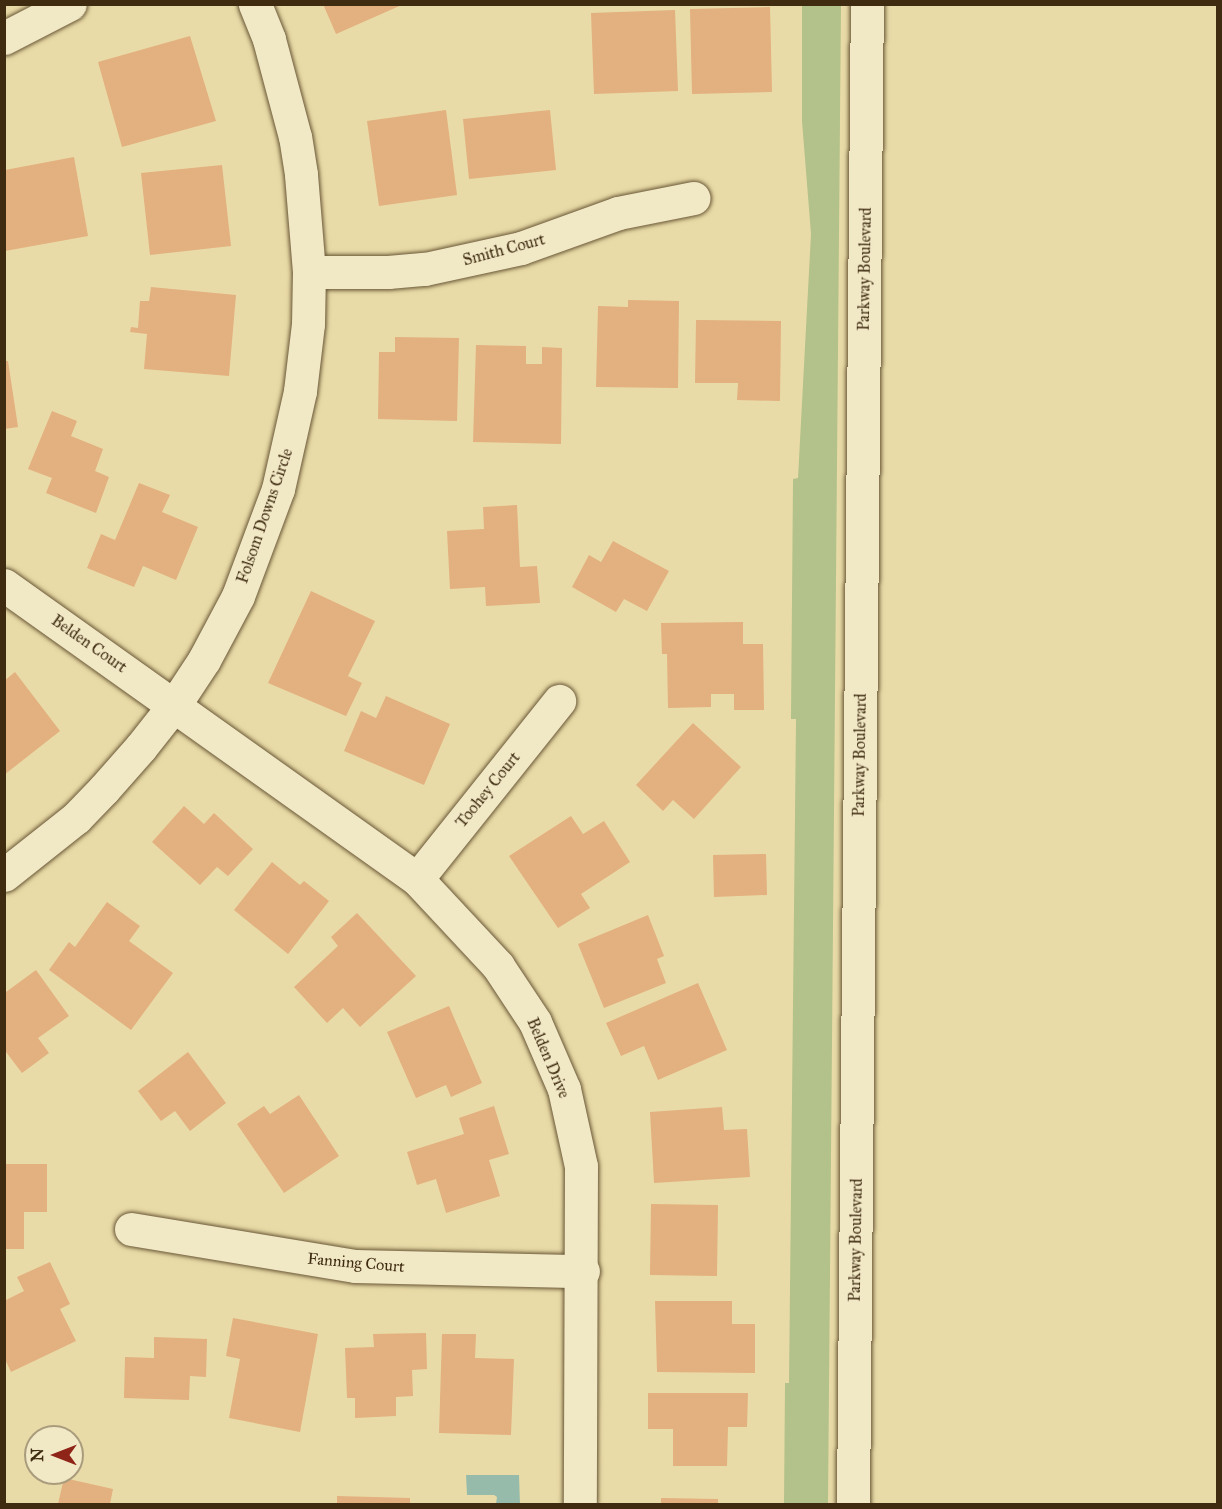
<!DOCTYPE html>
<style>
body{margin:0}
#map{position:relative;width:1222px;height:1509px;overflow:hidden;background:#e9dba7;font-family:"IM FELL Great Primer",serif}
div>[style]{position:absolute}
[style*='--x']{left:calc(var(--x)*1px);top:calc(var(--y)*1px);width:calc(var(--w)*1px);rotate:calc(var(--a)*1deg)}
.green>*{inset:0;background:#b3c18a}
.water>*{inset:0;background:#97bbab}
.building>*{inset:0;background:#e3b07f}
.roads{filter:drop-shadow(0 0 2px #695736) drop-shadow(0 0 2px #695736)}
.minor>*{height:33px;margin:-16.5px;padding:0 16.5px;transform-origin:16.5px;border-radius:16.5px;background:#f1e8c6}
span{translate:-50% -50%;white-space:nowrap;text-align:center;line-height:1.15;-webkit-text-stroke:4.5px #f1e8c6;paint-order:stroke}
.street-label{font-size:16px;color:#3e2b10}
.frame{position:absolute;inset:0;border:6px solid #3e2b10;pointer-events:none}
.north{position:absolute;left:24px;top:1425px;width:60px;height:60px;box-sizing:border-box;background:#f1e8c6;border:2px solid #a99c7d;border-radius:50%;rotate:270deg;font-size:16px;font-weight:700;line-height:24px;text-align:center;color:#3e2b10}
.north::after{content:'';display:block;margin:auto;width:21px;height:27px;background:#8f2418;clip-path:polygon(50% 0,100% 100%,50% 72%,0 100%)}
</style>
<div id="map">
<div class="green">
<div style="clip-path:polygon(841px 4px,828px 1504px,784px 1504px,785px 1383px,789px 1383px,796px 719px,791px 719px,793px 479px,798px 478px,811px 234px,802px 121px,802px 5px)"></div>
</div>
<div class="water">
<div style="clip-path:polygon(466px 1475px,519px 1475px,520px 1504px,496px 1504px,497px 1497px,494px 1495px,467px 1495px)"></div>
</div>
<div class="building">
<div style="clip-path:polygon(323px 4px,404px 4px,336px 34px)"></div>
<div style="clip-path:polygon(770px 7px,772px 92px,692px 94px,690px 9px)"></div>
<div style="clip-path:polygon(675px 10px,678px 91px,594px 94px,591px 13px)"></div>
<div style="clip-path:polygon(190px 36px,216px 121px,122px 147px,98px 62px)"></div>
<div style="clip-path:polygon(446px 110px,457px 195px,379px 206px,367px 121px)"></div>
<div style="clip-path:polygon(550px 110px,556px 170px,469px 179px,463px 119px)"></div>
<div style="clip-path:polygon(74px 157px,88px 236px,5px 251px,5px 170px)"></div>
<div style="clip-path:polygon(222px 165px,231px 246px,150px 255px,141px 173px)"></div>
<div style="clip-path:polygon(151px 287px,236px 295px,229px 376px,144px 369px,147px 334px,130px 332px,131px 327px,138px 328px,140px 301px,149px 301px)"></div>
<div style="clip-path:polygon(628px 300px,679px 301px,678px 388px,596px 387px,598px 306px,628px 307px)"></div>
<div style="clip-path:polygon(696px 320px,781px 321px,780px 401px,737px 400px,738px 383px,695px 383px)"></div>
<div style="clip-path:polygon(395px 337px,459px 338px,457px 421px,378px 419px,379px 352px,395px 352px)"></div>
<div style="clip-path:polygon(476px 345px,526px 346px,526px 364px,542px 364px,542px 347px,562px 348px,561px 444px,473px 442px)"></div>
<div style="clip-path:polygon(4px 361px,8px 361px,18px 427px,4px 429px)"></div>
<div style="clip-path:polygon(52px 411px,77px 421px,71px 436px,103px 449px,95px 471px,109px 477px,96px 513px,46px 493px,52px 478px,28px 469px)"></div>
<div style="clip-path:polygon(139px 483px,170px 495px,162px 512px,198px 527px,176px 580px,143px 566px,134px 587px,87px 568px,101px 534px,115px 540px)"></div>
<div style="clip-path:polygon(517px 505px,520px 567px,537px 566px,540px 603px,486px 606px,485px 587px,450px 589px,447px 531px,484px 529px,483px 507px)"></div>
<div style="clip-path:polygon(613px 541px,669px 571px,647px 611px,624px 599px,616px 612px,572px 587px,589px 555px,601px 562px)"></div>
<div style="clip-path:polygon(311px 591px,375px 621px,348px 676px,362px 683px,346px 716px,268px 683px)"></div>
<div style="clip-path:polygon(743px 622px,743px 644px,763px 644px,764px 710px,734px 710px,734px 694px,711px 694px,711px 707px,668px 708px,667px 654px,662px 654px,661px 623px)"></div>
<div style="clip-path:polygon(15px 672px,60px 731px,4px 775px,4px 681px)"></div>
<div style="clip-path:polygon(386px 696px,450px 724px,424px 785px,344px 751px,361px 711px,376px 718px)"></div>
<div style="clip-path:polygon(693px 723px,741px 767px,694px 819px,673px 800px,663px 811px,636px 785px)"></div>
<div style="clip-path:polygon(184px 806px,204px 824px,214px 813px,253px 849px,228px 876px,217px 867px,200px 885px,152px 842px)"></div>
<div style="clip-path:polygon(571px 816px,583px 834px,604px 821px,630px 862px,581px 894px,590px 908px,558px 928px,509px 856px)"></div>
<div style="clip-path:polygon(766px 854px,767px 895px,714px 897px,713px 855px)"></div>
<div style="clip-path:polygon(272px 862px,300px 885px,304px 881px,329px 901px,288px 954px,234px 910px)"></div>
<div style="clip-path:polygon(107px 902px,140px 926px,129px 941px,173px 973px,131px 1030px,49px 970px,69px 942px,75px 947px)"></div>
<div style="clip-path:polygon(357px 913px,416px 976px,360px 1027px,343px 1008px,327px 1023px,294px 987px,338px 946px,331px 937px)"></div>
<div style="clip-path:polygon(648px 915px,664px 956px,657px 959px,666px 983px,604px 1008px,578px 944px)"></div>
<div style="clip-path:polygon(36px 970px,69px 1016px,38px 1038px,49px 1053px,22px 1073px,6px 1052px,4px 1053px,4px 990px,6px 992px)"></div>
<div style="clip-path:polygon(698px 983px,727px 1050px,658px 1080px,644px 1046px,621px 1056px,606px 1023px)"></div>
<div style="clip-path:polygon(449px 1006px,482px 1083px,451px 1097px,446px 1085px,416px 1098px,387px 1032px)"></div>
<div style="clip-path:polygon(188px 1052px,226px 1103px,190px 1131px,175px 1111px,161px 1121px,138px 1091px)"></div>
<div style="clip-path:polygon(299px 1095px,339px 1156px,284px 1193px,237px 1124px,264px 1106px,270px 1114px)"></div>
<div style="clip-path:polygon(494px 1106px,509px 1154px,489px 1160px,500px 1196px,446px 1213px,436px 1179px,417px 1185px,407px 1152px,464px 1134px,459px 1118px)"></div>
<div style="clip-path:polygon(722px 1107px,724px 1130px,747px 1129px,750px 1177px,654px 1183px,650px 1112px)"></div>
<div style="clip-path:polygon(4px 1164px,47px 1164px,47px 1212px,24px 1212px,24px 1249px,4px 1249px)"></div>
<div style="clip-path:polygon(651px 1204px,718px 1205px,717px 1276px,650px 1275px)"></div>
<div style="clip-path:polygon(50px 1262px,70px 1304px,60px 1309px,76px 1341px,11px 1372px,4px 1357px,4px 1301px,24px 1291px,17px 1277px)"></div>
<div style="clip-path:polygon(655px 1301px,732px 1301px,732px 1324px,755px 1324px,755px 1373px,657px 1372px)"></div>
<div style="clip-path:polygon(233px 1318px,318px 1334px,300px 1432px,229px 1418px,240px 1359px,226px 1356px)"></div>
<div style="clip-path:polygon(426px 1333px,427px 1369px,412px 1370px,413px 1396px,396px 1397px,396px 1416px,355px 1418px,355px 1398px,347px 1398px,345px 1348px,374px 1347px,373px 1334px)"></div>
<div style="clip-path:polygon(442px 1334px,476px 1334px,475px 1358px,514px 1359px,511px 1435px,439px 1433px)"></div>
<div style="clip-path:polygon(154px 1337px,207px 1339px,206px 1377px,190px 1376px,189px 1400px,124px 1398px,125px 1357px,154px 1358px)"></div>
<div style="clip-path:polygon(648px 1393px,748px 1393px,747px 1427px,728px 1427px,727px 1466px,673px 1466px,673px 1429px,648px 1429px)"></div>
<div style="clip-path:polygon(64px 1478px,113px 1489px,110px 1504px,58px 1504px)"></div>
<div style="clip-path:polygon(337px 1496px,410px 1498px,410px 1504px,337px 1504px)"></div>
<div style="clip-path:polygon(661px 1498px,718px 1499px,718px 1504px,661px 1504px)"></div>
</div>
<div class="roads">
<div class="minor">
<div style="--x:4;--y:38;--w:74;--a:-27.3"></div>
<div style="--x:309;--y:272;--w:79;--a:0"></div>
<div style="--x:388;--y:272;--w:37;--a:-5"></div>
<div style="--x:425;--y:269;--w:98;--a:-12.3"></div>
<div style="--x:521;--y:248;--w:103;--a:-19.8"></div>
<div style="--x:618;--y:213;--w:77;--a:-11.2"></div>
<div style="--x:4;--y:585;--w:507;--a:35.45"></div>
<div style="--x:417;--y:879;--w:119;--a:47"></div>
<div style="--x:498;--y:966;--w:67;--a:56.5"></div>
<div style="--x:535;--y:1022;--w:73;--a:66.6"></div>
<div style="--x:564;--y:1089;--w:79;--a:77.6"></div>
<div style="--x:581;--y:1166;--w:338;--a:90.2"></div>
<div style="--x:4;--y:875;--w:92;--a:-38.4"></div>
<div style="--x:76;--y:818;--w:40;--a:-46"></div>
<div style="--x:104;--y:789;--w:56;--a:-48.6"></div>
<div style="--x:141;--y:747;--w:55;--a:-51.7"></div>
<div style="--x:175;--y:704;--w:53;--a:-56.6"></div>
<div style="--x:204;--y:660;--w:72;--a:-62"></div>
<div style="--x:238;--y:596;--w:114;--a:-69.5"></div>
<div style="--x:278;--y:489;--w:100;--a:-77.3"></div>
<div style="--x:300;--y:391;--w:67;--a:-83.2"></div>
<div style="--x:308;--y:324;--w:52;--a:-88.9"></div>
<div style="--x:309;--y:272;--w:98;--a:-94.7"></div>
<div style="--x:301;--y:174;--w:37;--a:-99"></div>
<div style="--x:295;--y:137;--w:101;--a:-104.9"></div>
<div style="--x:269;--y:39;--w:38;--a:-112"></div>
<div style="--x:417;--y:879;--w:228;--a:-51.4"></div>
<div style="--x:131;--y:1229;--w:227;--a:9.4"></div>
<div style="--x:355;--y:1266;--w:228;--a:1.3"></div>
<div style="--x:853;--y:1504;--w:1500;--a:-89.47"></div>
</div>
</div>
<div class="street-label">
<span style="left:504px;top:250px;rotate:-15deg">Smith Court</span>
<span style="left:865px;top:269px;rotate:-89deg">Parkway Boulevard</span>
<span style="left:265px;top:516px;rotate:-71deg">Folsom Downs Circle</span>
<span style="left:89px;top:644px;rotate:35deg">Belden Court</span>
<span style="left:860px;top:755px;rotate:-89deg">Parkway Boulevard</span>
<span style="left:488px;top:790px;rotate:-51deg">Toohey Court</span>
<span style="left:548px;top:1058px;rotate:67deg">Belden Drive</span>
<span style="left:856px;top:1240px;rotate:-89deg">Parkway Boulevard</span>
<span style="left:356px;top:1263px;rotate:5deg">Fanning Court</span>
</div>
<div class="frame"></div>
<div class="north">N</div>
</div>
